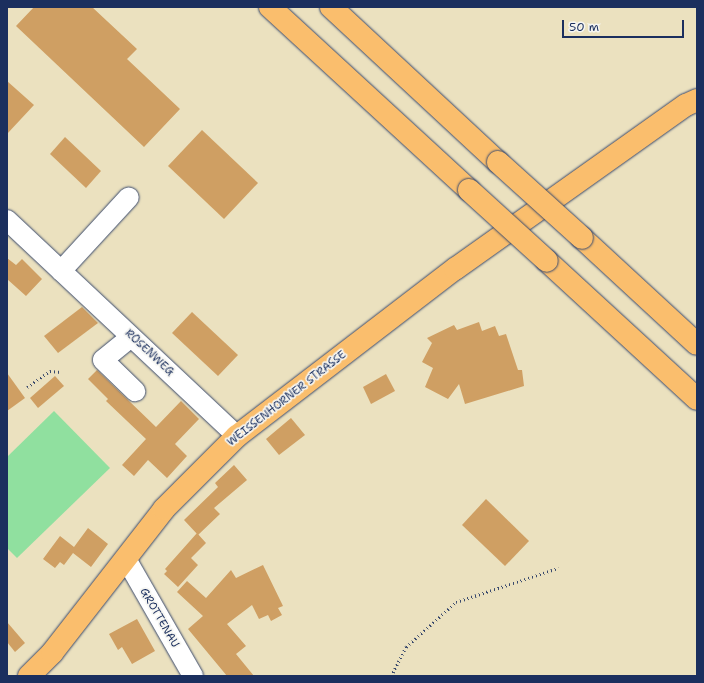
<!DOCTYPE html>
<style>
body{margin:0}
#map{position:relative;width:704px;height:683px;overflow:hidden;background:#ebe1bf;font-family:"Shantell Sans",sans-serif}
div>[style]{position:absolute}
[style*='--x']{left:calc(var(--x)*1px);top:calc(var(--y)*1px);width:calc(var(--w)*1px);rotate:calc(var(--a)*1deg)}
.green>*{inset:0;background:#90e09f}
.building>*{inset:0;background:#cf9f63}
.path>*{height:2.5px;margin-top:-1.25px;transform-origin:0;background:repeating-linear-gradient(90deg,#3a4a6d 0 1px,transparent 0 4px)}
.roads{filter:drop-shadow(0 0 1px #3a4a6d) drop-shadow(0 0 1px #3a4a6d)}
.minor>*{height:20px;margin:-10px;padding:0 10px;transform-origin:10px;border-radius:10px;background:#fff}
.major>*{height:22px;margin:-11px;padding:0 11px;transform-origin:11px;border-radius:11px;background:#fabe6d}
.highway>*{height:22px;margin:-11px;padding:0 11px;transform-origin:11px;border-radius:11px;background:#fabe6d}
.bridges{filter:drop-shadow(0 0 1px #3a4a6d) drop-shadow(0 0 1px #3a4a6d)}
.highway-bridge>*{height:22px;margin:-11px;padding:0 11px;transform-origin:11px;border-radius:11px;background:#fabe6d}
span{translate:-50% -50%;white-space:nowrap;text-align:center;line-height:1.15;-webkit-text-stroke:3.5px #f6f6f2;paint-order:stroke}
.street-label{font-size:11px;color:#1b2f5e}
.frame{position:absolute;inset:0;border:8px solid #1b2f5e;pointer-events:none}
.scale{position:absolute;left:562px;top:20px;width:122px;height:18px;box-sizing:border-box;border:2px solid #1b2f5e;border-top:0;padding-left:5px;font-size:12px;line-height:14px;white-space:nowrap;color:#1b2f5e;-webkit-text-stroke:3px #f6f6f2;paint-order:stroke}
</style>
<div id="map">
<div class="green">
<div style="clip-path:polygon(54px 411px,110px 468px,17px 558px,7px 548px,7px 457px)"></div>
</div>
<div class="building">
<div style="clip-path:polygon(34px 7px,92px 7px,137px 49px,127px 59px,180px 109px,144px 147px,16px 26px)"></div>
<div style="clip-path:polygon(7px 81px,34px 105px,7px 134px)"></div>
<div style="clip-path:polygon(202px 130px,258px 183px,224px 219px,168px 166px)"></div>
<div style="clip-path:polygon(65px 137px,101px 171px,86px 188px,50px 154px)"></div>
<div style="clip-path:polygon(7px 258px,16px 265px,22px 259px,42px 279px,26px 296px,7px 279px)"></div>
<div style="clip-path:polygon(82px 307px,98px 323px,58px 353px,44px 336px)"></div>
<div style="clip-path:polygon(192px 312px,238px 355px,218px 376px,172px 333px)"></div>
<div style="clip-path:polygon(479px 322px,482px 331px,495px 326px,499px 336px,506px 334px,518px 370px,522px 370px,524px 386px,465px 404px,459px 384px,448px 399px,425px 387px,433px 368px,422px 362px,432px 343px,427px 338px,454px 325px,457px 330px)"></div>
<div style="clip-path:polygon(97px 370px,156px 427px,181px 401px,199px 419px,175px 444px,187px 456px,167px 478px,148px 460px,134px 476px,122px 465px,146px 439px,106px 401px,108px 399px,88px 379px)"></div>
<div style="clip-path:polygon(7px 373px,25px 398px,7px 411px)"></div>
<div style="clip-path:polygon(386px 374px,395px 391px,371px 404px,363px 387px)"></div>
<div style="clip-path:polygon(55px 376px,64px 386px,38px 408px,30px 398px)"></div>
<div style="clip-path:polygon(291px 418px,305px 435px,279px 455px,266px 439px)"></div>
<div style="clip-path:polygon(234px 465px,247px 480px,214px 508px,220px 514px,198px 535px,184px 520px,218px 487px,215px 483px)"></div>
<div style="clip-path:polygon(486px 499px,529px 541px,505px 566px,462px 525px)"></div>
<div style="clip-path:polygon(88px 528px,108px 544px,91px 567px,73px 553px,64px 565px,60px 562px,55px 568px,43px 559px,60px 536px,74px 547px)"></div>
<div style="clip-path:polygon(197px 533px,206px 543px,191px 558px,198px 565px,178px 587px,164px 574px,167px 571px,165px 569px)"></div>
<div style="clip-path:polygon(263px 565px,283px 606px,278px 608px,282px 615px,271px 621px,268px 615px,259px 619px,252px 605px,227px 624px,246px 646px,236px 654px,254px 676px,227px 676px,188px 629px,203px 616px,177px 592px,187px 581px,206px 598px,231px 570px,236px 578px)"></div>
<div style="clip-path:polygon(137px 619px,155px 651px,132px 664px,122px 647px,118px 650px,109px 634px)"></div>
<div style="clip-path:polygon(7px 622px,25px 643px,15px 652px,7px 642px)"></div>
</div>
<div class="path">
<div style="--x:27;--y:387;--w:28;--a:-35"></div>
<div style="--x:50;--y:371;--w:11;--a:5"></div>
<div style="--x:391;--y:676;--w:33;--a:-63"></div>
<div style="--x:406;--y:647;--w:67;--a:-42"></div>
<div style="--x:456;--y:602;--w:108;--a:-18.4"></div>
</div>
<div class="roads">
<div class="minor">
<div style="--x:7;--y:220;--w:316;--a:43.2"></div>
<div style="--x:61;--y:271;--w:100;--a:-47.4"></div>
<div style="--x:131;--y:337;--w:36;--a:141"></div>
<div style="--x:103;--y:360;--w:45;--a:44.1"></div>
<div style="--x:126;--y:559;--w:135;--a:60.2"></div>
</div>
<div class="major">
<div style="--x:29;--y:676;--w:33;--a:-45"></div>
<div style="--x:52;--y:653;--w:182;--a:-52.1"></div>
<div style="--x:164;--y:509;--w:103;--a:-45"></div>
<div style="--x:237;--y:436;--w:275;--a:-37.5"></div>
<div style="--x:455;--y:269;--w:283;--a:-35.4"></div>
<div style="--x:686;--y:105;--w:12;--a:-24"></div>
</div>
<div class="highway">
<div style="--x:270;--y:7;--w:270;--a:42.6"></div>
<div style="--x:331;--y:7;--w:228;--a:42.9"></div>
<div style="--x:582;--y:238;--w:156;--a:42.7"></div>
<div style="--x:547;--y:261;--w:204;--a:42.6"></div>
</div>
</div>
<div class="bridges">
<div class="highway-bridge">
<div style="--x:498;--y:162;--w:113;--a:42.1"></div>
<div style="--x:469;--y:190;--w:105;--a:42.3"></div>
</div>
</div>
<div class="street-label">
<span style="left:149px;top:353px;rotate:43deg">ROSENWEG</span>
<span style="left:287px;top:399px;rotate:-38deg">WEISSENHORNER STRASSE</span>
<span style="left:159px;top:618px;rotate:60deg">GROTTENAU</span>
</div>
<div class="frame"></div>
<div class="scale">50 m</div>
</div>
